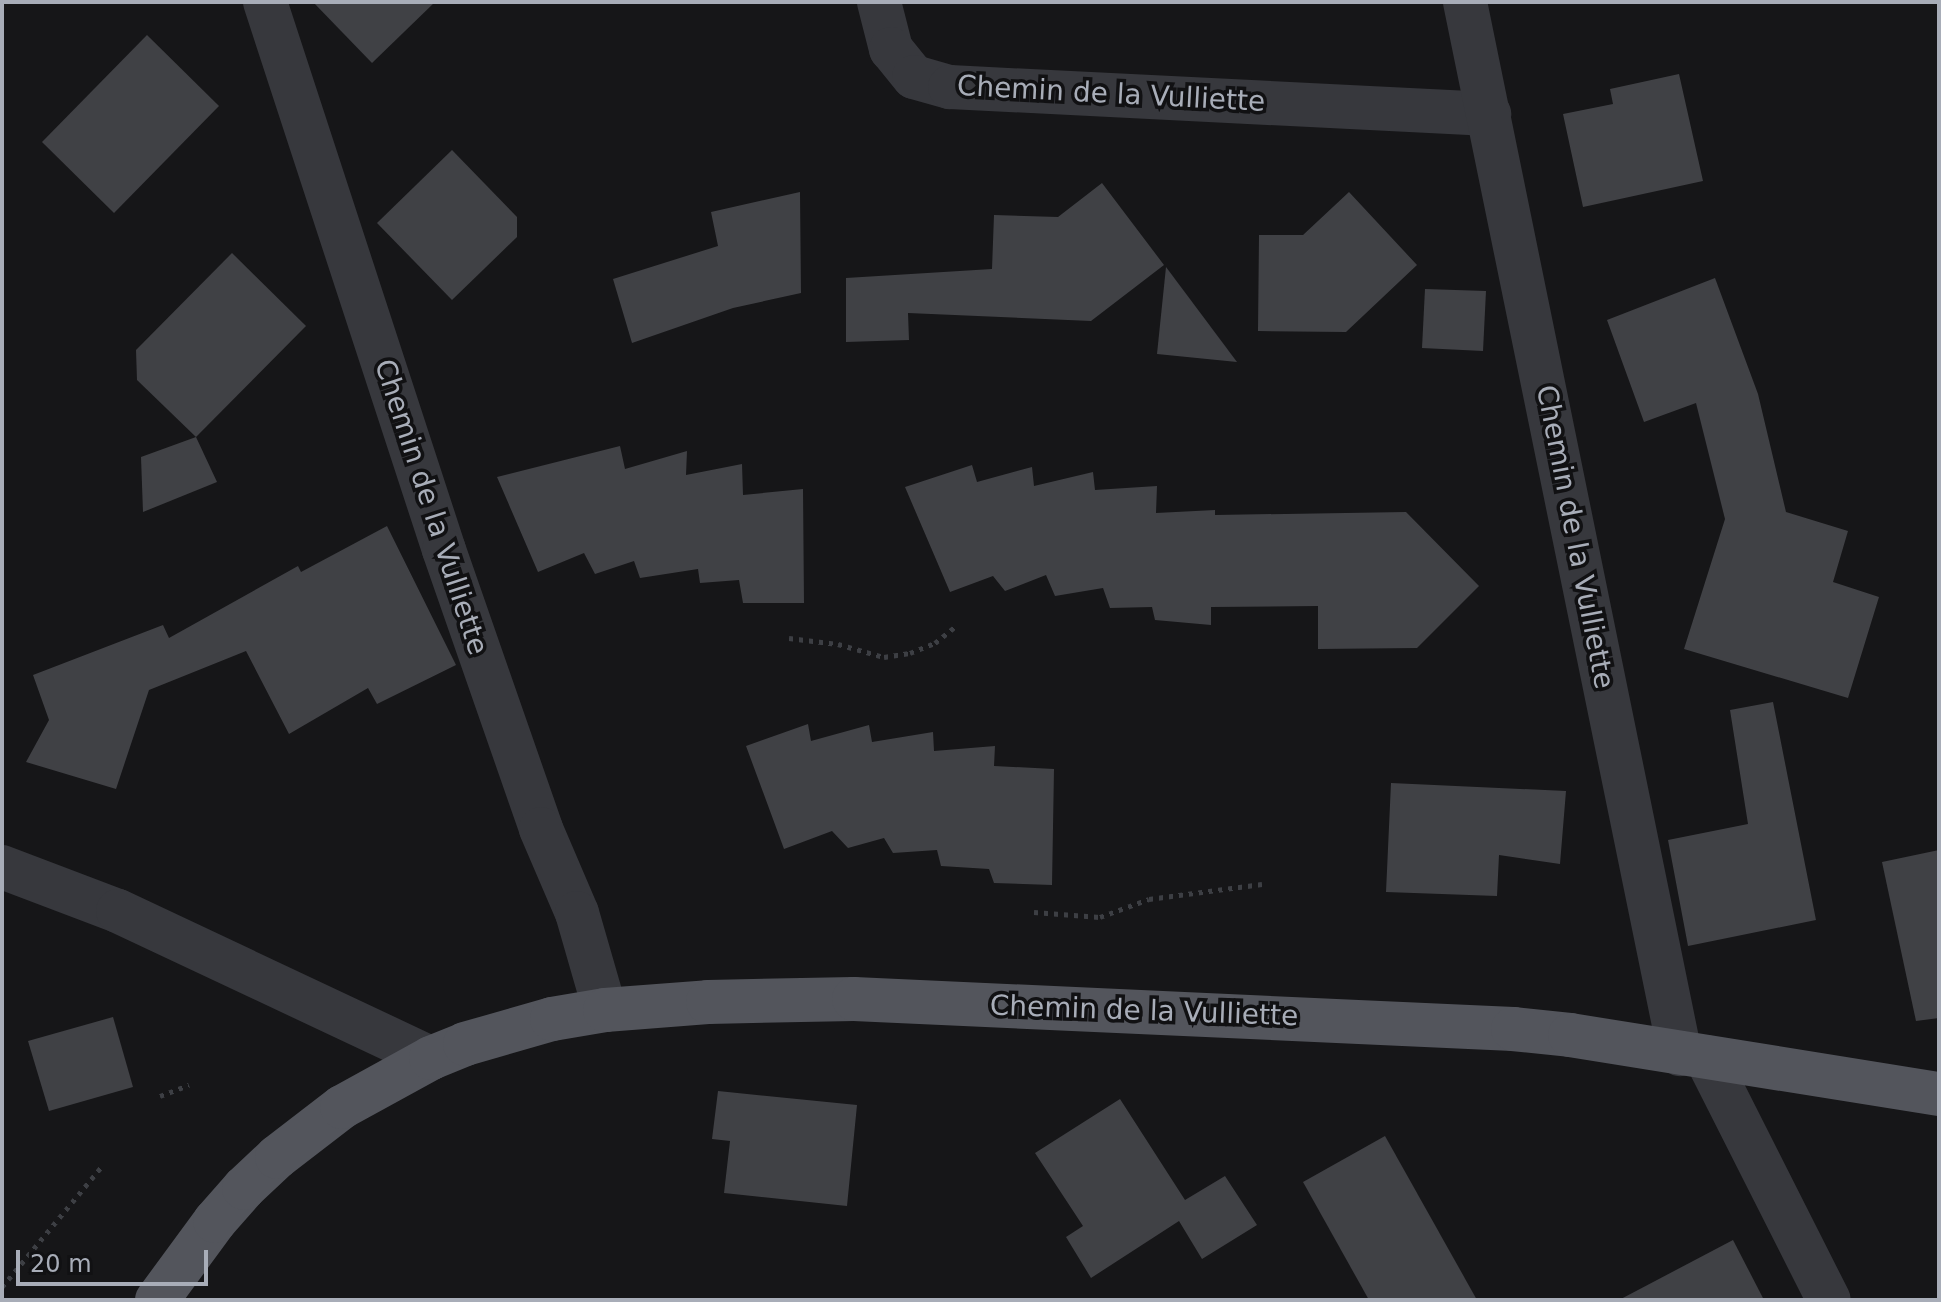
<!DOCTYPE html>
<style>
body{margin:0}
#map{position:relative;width:1941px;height:1302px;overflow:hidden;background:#161618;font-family:"DejaVu Sans",sans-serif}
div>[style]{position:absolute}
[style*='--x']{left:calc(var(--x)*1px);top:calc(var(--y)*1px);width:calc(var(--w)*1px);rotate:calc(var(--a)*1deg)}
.building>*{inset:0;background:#404145}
.path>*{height:5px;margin-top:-2.5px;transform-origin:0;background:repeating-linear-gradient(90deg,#3d3f44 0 4px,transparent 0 10px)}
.minor>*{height:44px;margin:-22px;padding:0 22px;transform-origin:22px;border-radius:22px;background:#37383d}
.major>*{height:44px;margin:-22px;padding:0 22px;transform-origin:22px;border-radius:22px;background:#53555c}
span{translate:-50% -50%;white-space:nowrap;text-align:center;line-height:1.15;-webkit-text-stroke:7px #111113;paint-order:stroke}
.street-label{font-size:28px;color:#a8adb8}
.frame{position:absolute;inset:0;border:4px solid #a8adb8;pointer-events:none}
.scale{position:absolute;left:16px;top:1250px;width:192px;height:36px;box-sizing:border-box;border:4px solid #a8adb8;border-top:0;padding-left:10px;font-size:24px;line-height:28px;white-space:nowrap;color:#a8adb8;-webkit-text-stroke:6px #111113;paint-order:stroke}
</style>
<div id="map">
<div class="building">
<div style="clip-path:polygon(313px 2px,435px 2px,372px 63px)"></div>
<div style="clip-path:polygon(147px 35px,219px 106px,114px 213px,42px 142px)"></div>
<div style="clip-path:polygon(1679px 74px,1703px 181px,1583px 207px,1563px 114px,1613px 104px,1610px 89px)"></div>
<div style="clip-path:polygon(452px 150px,517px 217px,517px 237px,452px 300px,377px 223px)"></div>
<div style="clip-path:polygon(1102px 183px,1164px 265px,1091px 321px,908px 313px,909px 340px,846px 342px,846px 278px,992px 269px,994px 215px,1058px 217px)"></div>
<div style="clip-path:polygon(800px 192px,801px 293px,733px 308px,632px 343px,613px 279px,718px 246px,711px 212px)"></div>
<div style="clip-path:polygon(1349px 192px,1417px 265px,1346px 332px,1258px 331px,1259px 235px,1303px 235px)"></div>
<div style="clip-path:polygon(232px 253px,306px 326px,196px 437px,137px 380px,136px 350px)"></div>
<div style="clip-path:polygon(1166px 267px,1237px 362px,1157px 354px)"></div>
<div style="clip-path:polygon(1715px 278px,1758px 394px,1786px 512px,1848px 531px,1833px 582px,1879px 597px,1848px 698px,1684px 649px,1725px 519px,1696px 403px,1644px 422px,1607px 320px)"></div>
<div style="clip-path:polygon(1425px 289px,1486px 291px,1483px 351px,1422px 348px)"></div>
<div style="clip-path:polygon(196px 437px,217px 482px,143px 512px,141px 457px)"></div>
<div style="clip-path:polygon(620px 446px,625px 469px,687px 451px,686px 475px,742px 464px,743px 495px,803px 489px,804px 603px,743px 603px,739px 580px,700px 583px,698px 569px,640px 578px,634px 561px,595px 574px,584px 553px,538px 572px,497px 477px)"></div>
<div style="clip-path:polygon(972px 465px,977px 482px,1032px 467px,1034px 486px,1093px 472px,1095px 490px,1157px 486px,1156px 513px,1215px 510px,1215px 515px,1406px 512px,1479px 586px,1417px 648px,1318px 649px,1318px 606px,1211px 607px,1211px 625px,1155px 620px,1152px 607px,1110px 608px,1103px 588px,1055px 596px,1046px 575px,1005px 591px,993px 576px,950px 592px,905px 487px)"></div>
<div style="clip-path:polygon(387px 526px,456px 665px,377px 704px,368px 688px,289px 734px,246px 651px,149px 690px,116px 789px,26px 762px,49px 720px,33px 675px,163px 625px,169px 638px,298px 566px,301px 572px)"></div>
<div style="clip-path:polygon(1773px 702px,1816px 920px,1688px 946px,1668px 840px,1748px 824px,1730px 710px)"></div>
<div style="clip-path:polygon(808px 724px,811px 741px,869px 725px,872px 742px,933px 732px,934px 751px,995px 746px,994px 766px,1054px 769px,1052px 885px,994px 883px,989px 869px,941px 866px,937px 850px,893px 853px,884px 838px,848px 848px,832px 831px,784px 849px,746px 746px)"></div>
<div style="clip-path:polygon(1391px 783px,1566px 791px,1560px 864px,1499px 855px,1497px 896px,1386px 892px)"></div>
<div style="clip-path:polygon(1939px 850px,1939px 1018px,1916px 1021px,1882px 862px)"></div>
<div style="clip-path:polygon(113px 1017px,133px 1087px,49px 1111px,28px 1041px)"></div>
<div style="clip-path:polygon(718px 1091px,857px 1105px,847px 1206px,724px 1193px,730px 1141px,712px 1139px)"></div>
<div style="clip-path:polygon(1120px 1099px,1185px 1200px,1225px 1176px,1257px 1225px,1202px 1259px,1179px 1221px,1091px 1278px,1066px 1237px,1083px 1226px,1035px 1153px)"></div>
<div style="clip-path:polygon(1385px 1136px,1477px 1300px,1369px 1300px,1303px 1182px)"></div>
<div style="clip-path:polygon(1733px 1240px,1764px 1300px,1619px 1300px)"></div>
</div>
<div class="path">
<div style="--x:789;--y:638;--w:49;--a:7"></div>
<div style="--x:838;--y:644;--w:48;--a:15.8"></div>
<div style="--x:884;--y:657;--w:26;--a:-9"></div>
<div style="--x:910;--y:653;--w:27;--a:-22"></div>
<div style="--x:935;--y:643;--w:26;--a:-39"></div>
<div style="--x:1034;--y:912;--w:66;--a:4.3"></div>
<div style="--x:1100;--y:917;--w:52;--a:-20.2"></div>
<div style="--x:1149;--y:899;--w:114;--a:-7.6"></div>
<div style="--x:160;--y:1096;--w:31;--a:-21"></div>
<div style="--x:2;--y:1287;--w:158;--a:-50.4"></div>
</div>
<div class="minor">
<div style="--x:265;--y:2;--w:576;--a:71.91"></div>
<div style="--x:444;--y:550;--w:295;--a:70.8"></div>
<div style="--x:541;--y:829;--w:91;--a:66.8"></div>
<div style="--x:577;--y:913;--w:101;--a:73.9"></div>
<div style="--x:879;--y:2;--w:49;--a:75.7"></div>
<div style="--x:891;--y:49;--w:36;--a:51"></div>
<div style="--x:914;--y:77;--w:37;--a:16"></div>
<div style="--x:950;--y:87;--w:540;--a:2.87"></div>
<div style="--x:1465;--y:2;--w:1074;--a:78.45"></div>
<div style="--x:2;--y:867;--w:124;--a:20.8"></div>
<div style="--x:118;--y:911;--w:346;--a:25.2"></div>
<div style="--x:1706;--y:1057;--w:272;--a:63.2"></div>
</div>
<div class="major">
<div style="--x:157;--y:1300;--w:98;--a:-53.7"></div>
<div style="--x:215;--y:1221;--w:44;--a:-48.7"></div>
<div style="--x:244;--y:1188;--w:45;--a:-43.2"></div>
<div style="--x:277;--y:1157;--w:82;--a:-37.6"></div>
<div style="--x:342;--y:1107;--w:102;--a:-28.8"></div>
<div style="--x:431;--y:1058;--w:37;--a:-22"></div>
<div style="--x:465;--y:1044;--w:91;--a:-16"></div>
<div style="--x:552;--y:1019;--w:54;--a:-9.6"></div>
<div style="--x:605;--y:1010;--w:103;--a:-4.4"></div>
<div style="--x:708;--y:1002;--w:146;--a:-1.2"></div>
<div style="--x:854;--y:999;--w:660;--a:2.61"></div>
<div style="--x:1513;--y:1029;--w:57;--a:6"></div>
<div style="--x:1570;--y:1035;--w:374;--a:9.1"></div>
</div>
<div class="street-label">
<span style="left:1111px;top:94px;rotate:3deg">Chemin de la Vulliette</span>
<span style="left:431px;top:507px;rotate:72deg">Chemin de la Vulliette</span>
<span style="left:1575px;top:537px;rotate:79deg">Chemin de la Vulliette</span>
<span style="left:1144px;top:1011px;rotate:2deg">Chemin de la Vulliette</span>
</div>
<div class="frame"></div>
<div class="scale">20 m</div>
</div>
